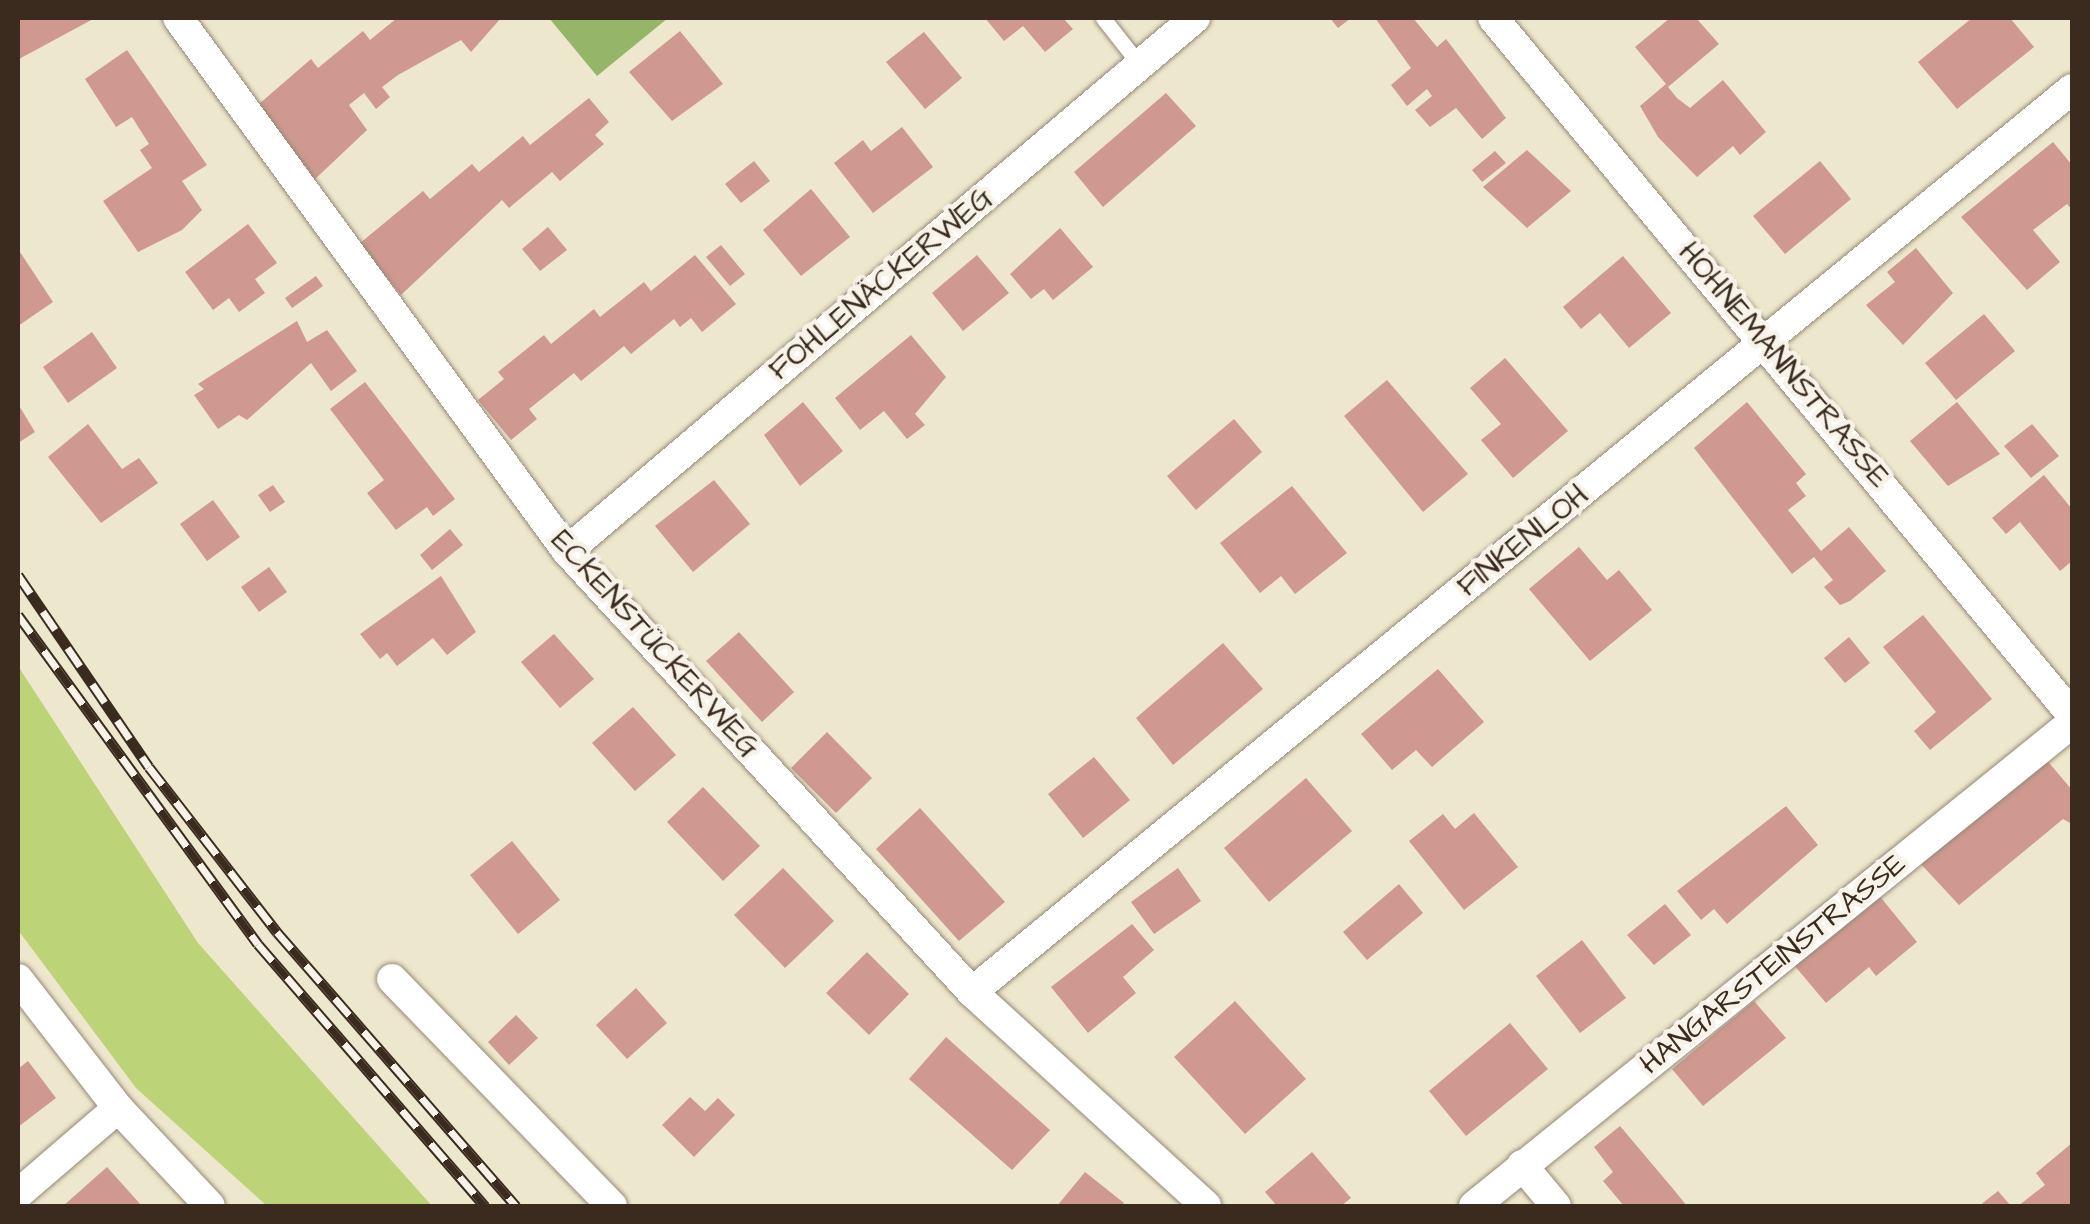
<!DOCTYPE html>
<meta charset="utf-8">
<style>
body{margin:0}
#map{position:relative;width:2090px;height:1224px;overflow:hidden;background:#ede7cd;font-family:"Architects Daughter",sans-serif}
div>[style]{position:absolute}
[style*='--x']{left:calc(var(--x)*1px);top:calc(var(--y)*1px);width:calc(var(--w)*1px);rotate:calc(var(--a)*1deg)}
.green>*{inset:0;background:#bcd377}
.forest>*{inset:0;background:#95b568}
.building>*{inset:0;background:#cf9990}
.roads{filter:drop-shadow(0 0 2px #948876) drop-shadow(0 0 2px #948876)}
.service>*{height:15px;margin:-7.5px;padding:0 7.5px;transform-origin:7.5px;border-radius:7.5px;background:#fff}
.minor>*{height:30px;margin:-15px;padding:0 15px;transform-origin:15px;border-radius:15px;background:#fff}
.rail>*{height:11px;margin-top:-5.5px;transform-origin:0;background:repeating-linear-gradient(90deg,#f7f3e8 0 22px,#3b2a1e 0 44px);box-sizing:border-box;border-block:2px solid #3b2a1e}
span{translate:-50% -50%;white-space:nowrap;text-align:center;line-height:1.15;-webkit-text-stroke:9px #f7f3e8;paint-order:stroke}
.street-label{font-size:30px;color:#3b2a1e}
.frame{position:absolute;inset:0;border:20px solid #3b2a1e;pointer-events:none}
</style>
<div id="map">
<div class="green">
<div style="clip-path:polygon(18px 666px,198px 943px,432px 1206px,267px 1206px,136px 1088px,18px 930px)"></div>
</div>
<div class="forest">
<div style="clip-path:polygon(549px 18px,668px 18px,597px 76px)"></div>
</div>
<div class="building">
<div style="clip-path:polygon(18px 18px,95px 18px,19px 59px)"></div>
<div style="clip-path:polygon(397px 18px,501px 18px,471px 52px,461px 40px,398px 75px,382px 87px,390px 97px,376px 109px,364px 93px,349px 105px,367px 130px,313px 181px,259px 104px,311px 59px,318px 68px,363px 31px,370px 40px)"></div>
<div style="clip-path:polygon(985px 18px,1063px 18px,1073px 29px,1045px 52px,1023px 26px,1004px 41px)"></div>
<div style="clip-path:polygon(1330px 18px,1351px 18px,1338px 28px)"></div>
<div style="clip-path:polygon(1375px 18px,1413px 18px,1437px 47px,1446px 39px,1506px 118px,1482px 139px,1456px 108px,1430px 127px,1415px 110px,1432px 96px,1427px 89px,1407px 106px,1391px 85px,1411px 68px)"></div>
<div style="clip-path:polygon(1670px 18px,1696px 18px,1719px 44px,1668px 87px,1677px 98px,1690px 108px,1723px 80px,1766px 132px,1740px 155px,1733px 146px,1697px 177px,1658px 137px,1640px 106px,1666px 84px,1635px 47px)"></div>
<div style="clip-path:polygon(1972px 18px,2010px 18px,2034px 47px,1957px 109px,1918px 62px)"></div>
<div style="clip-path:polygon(680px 31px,723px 84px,672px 121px,629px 72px)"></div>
<div style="clip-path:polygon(924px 32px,962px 78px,925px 109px,886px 62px)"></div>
<div style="clip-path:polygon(127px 50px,207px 165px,182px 181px,202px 210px,182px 230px,138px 252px,103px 201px,152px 168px,140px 150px,149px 144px,132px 117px,116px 127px,85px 79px)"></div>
<div style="clip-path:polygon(1166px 93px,1196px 126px,1103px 207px,1074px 172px)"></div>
<div style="clip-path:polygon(589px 98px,609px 122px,595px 135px,604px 144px,560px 181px,552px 172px,509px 208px,502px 200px,401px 295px,359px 244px,423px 191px,430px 199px,472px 164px,479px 172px,523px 136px,530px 145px)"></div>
<div style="clip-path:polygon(902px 127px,933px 167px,873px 213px,834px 163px,863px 140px,871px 151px)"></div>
<div style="clip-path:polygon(2053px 142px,2072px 165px,2072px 210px,2067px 204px,2033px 230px,2060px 262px,2027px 290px,1961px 217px)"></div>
<div style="clip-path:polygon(1527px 150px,1571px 191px,1527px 228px,1483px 187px)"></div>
<div style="clip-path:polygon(1495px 151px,1506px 163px,1482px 182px,1472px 170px)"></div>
<div style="clip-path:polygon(754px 161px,770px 181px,741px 203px,725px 184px)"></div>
<div style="clip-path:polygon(1820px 161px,1851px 199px,1785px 254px,1753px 216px)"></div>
<div style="clip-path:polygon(811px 189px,850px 237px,801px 276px,763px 230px)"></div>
<div style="clip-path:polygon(248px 224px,277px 263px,255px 279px,265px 293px,239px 312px,229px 298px,213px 310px,185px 272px)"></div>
<div style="clip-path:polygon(548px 227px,567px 250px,540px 271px,522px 249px)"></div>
<div style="clip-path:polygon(1060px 228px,1093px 267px,1053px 300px,1044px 289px,1031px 299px,1010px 274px)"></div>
<div style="clip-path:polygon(721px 245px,745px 274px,730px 286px,706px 257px)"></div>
<div style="clip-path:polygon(1916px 248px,1953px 293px,1903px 345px,1866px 305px,1895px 282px,1887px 272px)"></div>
<div style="clip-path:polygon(18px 249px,53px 302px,18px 326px)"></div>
<div style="clip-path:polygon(695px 255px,736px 304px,702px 332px,691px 318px,680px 327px,674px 319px,631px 354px,624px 346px,581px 381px,574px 373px,529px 409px,537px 419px,511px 440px,478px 400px,504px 379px,498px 372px,544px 335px,551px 344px,594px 309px,600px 317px,644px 282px,651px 291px)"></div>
<div style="clip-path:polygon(977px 255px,1009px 293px,963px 331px,932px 293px)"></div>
<div style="clip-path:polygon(1623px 256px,1671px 313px,1629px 348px,1600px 313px,1581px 329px,1563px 307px)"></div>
<div style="clip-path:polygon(316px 276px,323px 286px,292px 308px,285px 298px)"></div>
<div style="clip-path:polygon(1984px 314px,2015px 351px,1956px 400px,1925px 363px)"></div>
<div style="clip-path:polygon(297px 321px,307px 342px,327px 330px,357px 371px,331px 391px,311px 363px,247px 420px,239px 415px,218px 429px,194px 395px,204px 389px,198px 384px)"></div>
<div style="clip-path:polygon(92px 332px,117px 368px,68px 403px,43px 367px)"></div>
<div style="clip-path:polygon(911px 335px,946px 377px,915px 414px,925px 425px,907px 439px,884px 411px,860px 430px,835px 398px)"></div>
<div style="clip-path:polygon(1505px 358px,1568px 431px,1513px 478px,1481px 440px,1501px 424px,1470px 388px)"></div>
<div style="clip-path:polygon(1387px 380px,1468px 474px,1423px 512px,1344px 416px)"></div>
<div style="clip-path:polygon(365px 382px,455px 499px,433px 516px,427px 507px,396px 530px,367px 493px,384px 480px,330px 409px)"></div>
<div style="clip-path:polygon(803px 402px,843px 451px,800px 486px,764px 435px)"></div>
<div style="clip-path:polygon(1747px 402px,1806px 474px,1796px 483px,1806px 496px,1788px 510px,1821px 551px,1849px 527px,1886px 571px,1850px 601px,1840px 605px,1824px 587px,1833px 580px,1814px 557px,1792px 574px,1694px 448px)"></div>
<div style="clip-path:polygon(1957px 402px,2000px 454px,1948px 486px,1910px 441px)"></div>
<div style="clip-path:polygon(18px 404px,35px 432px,18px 443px)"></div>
<div style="clip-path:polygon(1234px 419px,1262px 452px,1196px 510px,1167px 476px)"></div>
<div style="clip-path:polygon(88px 424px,122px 469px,139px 458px,158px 483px,101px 523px,48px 457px)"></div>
<div style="clip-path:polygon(2032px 424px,2059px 456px,2031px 478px,2004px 446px)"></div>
<div style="clip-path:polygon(2044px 475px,2072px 509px,2072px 561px,2060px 571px,2020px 522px,2006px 534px,1992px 518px)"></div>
<div style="clip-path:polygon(714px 480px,750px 524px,693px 572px,655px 526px)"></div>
<div style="clip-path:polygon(273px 485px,285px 502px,270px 512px,258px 495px)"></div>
<div style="clip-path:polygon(1292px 486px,1347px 553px,1295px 594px,1281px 576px,1260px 593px,1220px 543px)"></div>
<div style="clip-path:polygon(213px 500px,240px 537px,207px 561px,180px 524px)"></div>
<div style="clip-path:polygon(450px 529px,463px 545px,432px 570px,420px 555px)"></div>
<div style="clip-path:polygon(1579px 547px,1607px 580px,1619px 570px,1652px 610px,1590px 661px,1529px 589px)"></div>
<div style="clip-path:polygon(269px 567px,287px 592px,259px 612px,241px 587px)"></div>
<div style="clip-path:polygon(441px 576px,476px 632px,447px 655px,433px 638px,397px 666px,387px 653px,380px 659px,360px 634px)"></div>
<div style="clip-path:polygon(1923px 615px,1992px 699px,1930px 750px,1914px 731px,1936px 712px,1883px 647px)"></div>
<div style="clip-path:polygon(739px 632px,794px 692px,762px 722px,706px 661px)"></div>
<div style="clip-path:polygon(554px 634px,594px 679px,560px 708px,521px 662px)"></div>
<div style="clip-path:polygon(1849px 637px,1870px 663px,1845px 683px,1824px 658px)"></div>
<div style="clip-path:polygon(1223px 643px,1263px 689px,1173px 765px,1136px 718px)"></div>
<div style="clip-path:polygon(1438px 669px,1484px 722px,1432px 767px,1416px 750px,1392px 770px,1361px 734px)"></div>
<div style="clip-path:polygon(633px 707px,676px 755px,635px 791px,592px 743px)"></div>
<div style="clip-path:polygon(827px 732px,872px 778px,836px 813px,791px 768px)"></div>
<div style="clip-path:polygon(1094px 757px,1130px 800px,1083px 838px,1048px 794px)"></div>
<div style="clip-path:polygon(2045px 758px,2072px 790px,2072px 824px,2063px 819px,1959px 905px,1919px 862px)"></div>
<div style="clip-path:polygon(1306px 778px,1352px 831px,1269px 902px,1224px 848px)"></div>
<div style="clip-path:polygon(703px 787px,760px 846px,723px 881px,667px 822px)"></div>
<div style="clip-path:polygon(1786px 806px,1818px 845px,1727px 924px,1714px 909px,1701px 920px,1677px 891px)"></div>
<div style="clip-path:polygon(920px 808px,1005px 902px,959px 941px,876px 849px)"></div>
<div style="clip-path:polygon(1474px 813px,1518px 867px,1464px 910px,1409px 841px,1443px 814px,1455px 829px)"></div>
<div style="clip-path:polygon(512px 841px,560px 900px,518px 934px,470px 875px)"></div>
<div style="clip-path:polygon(783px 868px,834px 921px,785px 968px,734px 915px)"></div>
<div style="clip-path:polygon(1178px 868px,1201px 901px,1154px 934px,1131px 902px)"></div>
<div style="clip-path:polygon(1399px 884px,1423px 913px,1367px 960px,1343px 932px)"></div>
<div style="clip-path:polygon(1878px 894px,1917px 942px,1876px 976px,1869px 967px,1826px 1003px,1794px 965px)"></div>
<div style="clip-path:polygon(1665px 904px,1691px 935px,1654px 965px,1627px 935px)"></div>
<div style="clip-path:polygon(1132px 924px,1154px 950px,1123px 977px,1136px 993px,1088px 1033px,1051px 987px)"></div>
<div style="clip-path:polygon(1582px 940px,1626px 998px,1580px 1033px,1536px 976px)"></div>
<div style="clip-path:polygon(867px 952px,909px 994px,869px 1035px,826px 993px)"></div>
<div style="clip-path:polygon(636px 988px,667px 1023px,627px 1059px,596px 1025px)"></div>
<div style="clip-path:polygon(1235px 1001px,1306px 1079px,1245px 1134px,1174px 1057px)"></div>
<div style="clip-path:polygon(1754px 1001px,1786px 1038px,1703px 1106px,1672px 1069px)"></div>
<div style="clip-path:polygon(516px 1015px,538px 1038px,509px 1065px,488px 1042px)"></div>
<div style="clip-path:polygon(1510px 1023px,1548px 1069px,1466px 1136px,1429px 1091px)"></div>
<div style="clip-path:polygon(946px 1037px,1050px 1130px,1012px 1170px,909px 1079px)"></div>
<div style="clip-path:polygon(28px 1061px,56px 1098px,18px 1127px,18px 1069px)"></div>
<div style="clip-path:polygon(690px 1097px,705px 1111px,718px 1098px,735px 1115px,694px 1157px,662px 1125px)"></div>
<div style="clip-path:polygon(1620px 1126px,1674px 1190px,1687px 1206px,1624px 1206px,1603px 1181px,1613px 1172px,1594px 1147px)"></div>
<div style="clip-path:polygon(2072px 1143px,2072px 1206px,2018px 1206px,2045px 1185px,2036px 1173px)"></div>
<div style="clip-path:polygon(1312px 1152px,1351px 1198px,1341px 1206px,1277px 1206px,1265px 1192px)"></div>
<div style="clip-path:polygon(107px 1167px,141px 1205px,63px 1206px)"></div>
<div style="clip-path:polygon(1085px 1172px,1124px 1203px,1122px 1206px,1057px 1206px)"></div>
<div style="clip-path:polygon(1998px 1191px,2011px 1206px,1979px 1206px)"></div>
</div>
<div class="roads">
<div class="service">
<div style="--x:1103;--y:18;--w:60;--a:51.8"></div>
</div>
<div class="minor">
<div style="--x:178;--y:18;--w:660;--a:53.88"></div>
<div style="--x:567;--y:551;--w:599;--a:47.44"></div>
<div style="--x:972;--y:992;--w:317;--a:42.4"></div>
<div style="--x:1493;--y:18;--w:906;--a:50.28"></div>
<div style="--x:567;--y:551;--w:824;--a:-40.32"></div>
<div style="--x:18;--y:979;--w:163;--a:52.2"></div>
<div style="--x:118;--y:1108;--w:134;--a:46.8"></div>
<div style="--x:392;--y:979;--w:316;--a:45.9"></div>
<div style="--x:972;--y:992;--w:1423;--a:-39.38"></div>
<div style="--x:1522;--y:1165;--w:53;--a:50.3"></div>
<div style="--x:18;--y:1194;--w:132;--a:-40.7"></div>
<div style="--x:1474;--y:1206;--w:769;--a:-38.93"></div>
</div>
</div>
<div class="rail">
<div style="--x:18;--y:575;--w:232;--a:55.7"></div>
<div style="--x:149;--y:767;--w:209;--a:52.2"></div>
<div style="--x:277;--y:932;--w:364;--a:48.9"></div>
<div style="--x:18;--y:615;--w:407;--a:53.9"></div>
<div style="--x:258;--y:944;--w:347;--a:49.1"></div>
</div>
<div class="street-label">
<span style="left:881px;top:284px;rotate:-40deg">FOHLENÄCKERWEG</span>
<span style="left:1784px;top:365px;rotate:50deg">HOHNEMANNSTRASSE</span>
<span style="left:1523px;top:541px;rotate:-39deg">FINKENLOH</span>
<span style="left:655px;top:644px;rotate:48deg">ECKENSTÜCKERWEG</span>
<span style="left:1773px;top:964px;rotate:-39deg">HANGARSTEINSTRASSE</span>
</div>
<div class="frame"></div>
</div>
